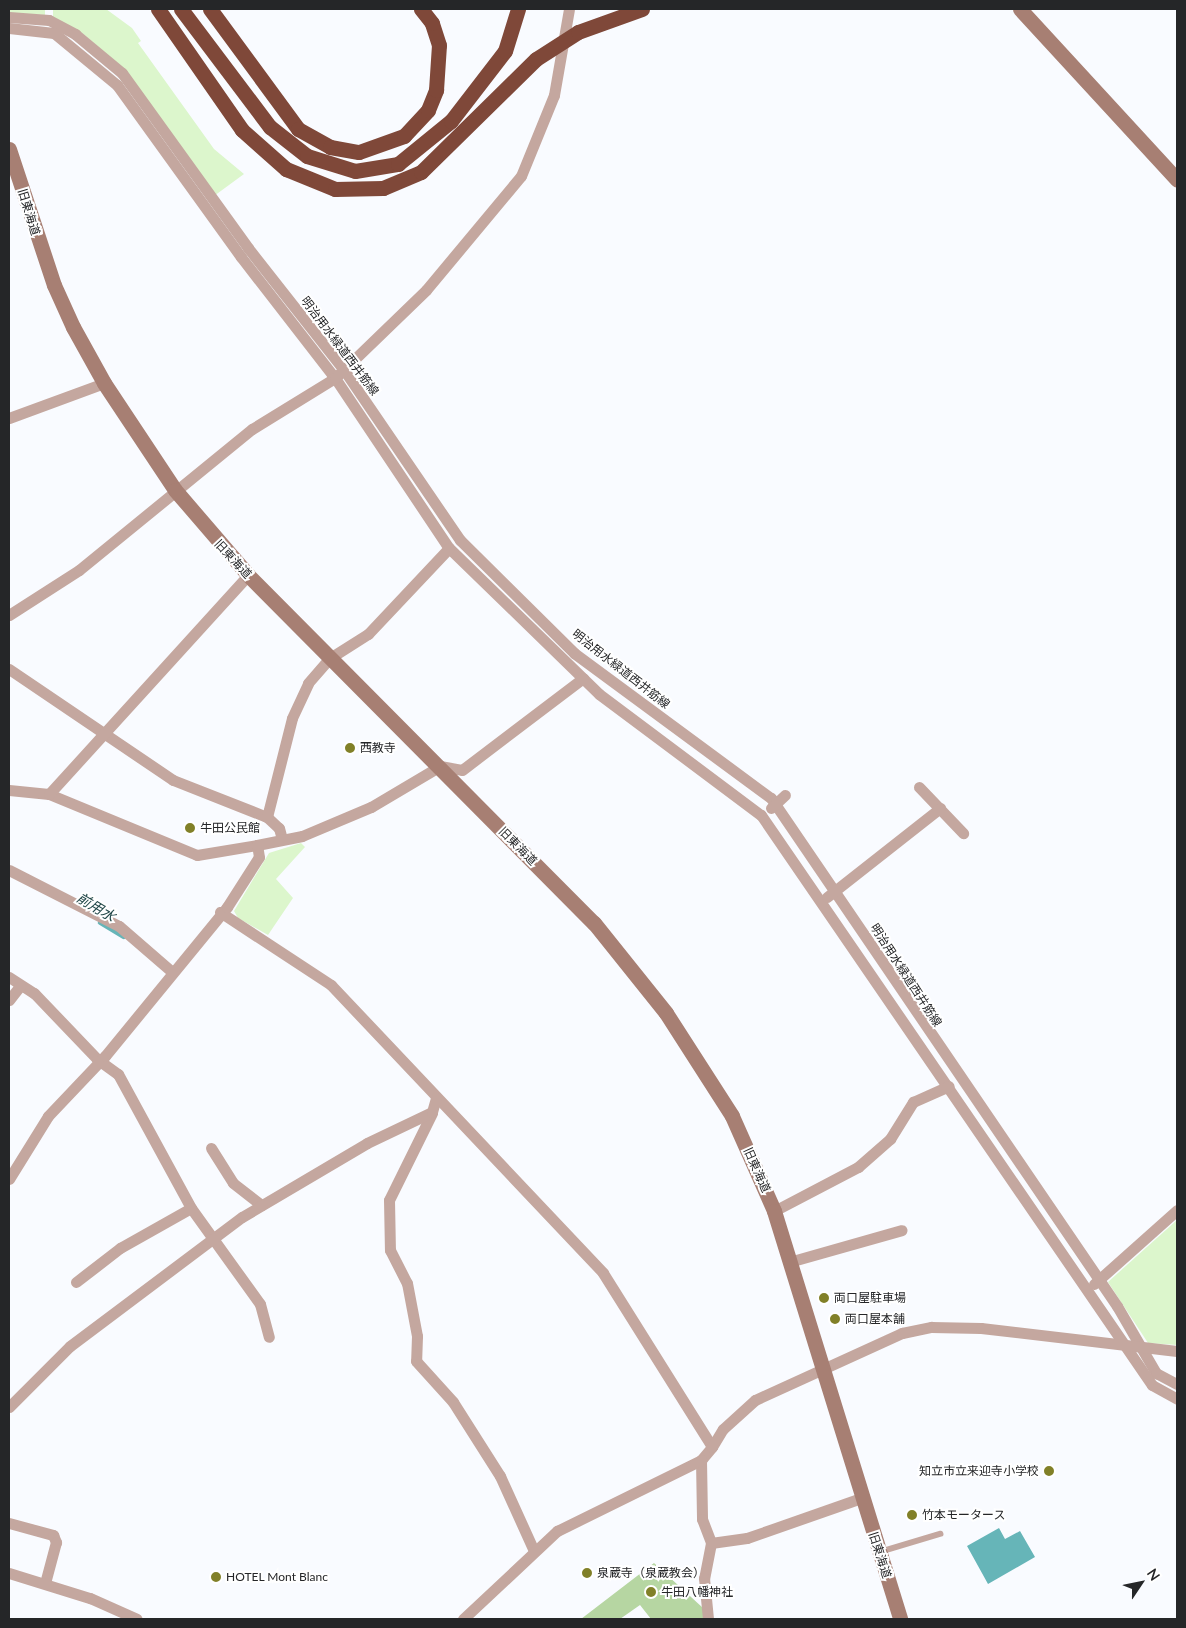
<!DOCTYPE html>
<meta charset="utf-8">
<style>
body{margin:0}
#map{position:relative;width:1186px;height:1628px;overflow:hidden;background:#f9fbff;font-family:Lato,"Noto Sans JP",sans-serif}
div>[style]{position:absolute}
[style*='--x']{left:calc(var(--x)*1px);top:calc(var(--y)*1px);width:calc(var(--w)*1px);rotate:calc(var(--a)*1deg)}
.green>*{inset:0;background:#dcf6cc}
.forest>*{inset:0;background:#b6d6a2}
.water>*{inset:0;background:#66b5b8}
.stream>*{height:4.5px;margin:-2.25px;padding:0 2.25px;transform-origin:2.25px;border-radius:2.25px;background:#66b5b8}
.lane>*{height:5.5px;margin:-2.75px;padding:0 2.75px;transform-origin:2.75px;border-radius:2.75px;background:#c4a79f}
.street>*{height:11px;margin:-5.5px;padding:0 5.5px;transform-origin:5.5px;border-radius:5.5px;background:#c4a79f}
.secondary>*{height:15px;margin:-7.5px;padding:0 7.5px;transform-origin:7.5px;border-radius:7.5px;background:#a77f73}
.highway>*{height:15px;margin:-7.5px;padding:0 7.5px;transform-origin:7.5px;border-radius:7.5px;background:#7f4839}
.highway-bridge>*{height:15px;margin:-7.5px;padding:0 7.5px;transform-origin:7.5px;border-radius:7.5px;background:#7f4839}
.dots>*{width:14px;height:14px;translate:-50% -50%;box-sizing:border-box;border:2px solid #fff;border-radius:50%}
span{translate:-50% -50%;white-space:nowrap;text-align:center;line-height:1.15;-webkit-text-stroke:4px #fff;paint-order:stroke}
.street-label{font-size:12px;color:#252628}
.poi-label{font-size:12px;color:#252628}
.left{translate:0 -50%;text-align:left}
.right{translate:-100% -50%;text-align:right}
.water-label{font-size:14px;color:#214748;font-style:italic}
.frame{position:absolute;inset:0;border:10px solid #252628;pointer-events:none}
.north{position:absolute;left:1116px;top:1558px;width:50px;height:50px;-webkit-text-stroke:4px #fff;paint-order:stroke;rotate:56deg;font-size:14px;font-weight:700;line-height:20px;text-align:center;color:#252628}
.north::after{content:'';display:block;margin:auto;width:18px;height:22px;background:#252628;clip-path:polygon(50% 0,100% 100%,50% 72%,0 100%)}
</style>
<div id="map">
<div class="green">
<div style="clip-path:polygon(9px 9px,45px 9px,45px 15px,9px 13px)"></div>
<div style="clip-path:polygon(53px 9px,106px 9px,132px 28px,141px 41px,138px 43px,214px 149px,244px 174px,214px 196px,122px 67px,82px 33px,53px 18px)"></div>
<div style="clip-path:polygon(301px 843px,305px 847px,276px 879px,293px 898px,268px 935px,238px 918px,234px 911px,269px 853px)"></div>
<div style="clip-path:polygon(1177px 1220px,1177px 1345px,1148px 1343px,1108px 1282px)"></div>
</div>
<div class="forest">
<div style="clip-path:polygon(654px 1563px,703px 1608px,705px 1619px,651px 1619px,640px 1605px,620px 1619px,581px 1619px)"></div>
</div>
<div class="water">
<div style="clip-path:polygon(999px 1528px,1005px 1539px,1020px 1531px,1035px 1557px,988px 1584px,967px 1546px)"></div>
</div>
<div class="stream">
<div style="--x:100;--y:922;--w:27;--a:31"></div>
</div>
<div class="lane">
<div style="--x:880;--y:1552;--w:63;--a:-16.7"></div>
</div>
<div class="street">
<div style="--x:9;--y:17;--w:40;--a:4.3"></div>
<div style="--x:49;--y:20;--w:30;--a:28"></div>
<div style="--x:75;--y:34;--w:61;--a:39.7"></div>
<div style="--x:122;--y:73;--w:216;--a:54.2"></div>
<div style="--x:248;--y:248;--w:155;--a:51.8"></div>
<div style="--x:344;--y:370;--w:206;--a:55.7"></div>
<div style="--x:460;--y:540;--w:161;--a:44.7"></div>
<div style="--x:574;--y:653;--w:245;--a:36.4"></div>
<div style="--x:771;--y:798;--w:615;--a:55.74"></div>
<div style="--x:1117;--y:1306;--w:78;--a:59.8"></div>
<div style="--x:1156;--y:1373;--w:24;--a:28"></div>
<div style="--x:9;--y:28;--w:45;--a:6.3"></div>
<div style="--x:54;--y:33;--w:82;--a:39.5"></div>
<div style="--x:117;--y:85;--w:212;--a:54.2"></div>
<div style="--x:241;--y:257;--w:153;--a:52.2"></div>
<div style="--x:335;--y:378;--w:205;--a:56.2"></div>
<div style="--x:449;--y:548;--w:209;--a:44.2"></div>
<div style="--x:599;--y:694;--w:202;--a:36.8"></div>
<div style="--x:761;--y:815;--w:691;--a:55.55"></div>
<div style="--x:1152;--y:1385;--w:29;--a:29"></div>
<div style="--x:9;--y:418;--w:101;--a:-20.2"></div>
<div style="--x:9;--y:615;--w:83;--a:-32.7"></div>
<div style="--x:79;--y:570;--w:223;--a:-39.2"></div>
<div style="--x:252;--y:429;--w:97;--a:-31.6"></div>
<div style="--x:335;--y:378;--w:127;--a:-44"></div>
<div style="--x:426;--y:290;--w:148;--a:-50.2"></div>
<div style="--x:521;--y:176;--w:87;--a:-67.8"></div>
<div style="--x:554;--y:95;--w:87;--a:-80.1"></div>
<div style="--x:9;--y:669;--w:198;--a:34.1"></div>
<div style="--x:173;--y:780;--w:101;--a:21.5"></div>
<div style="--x:267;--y:817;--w:16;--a:43"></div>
<div style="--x:279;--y:828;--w:11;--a:75"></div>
<div style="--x:919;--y:787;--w:64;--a:46.3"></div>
<div style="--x:9;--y:790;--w:40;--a:5.7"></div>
<div style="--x:49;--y:794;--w:160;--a:22.4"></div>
<div style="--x:197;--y:855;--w:61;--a:-9.5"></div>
<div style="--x:49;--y:794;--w:296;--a:-47.7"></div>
<div style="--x:771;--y:808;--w:19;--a:-43"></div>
<div style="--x:267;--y:817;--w:102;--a:-75.8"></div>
<div style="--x:292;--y:718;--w:38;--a:-65"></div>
<div style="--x:308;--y:683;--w:33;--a:-49"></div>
<div style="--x:330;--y:658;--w:45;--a:-32.3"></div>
<div style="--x:368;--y:634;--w:118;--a:-46.7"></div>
<div style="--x:9;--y:870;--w:123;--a:27"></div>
<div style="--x:119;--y:926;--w:69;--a:40.9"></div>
<div style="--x:827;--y:897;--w:144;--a:-38.2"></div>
<div style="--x:220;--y:912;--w:133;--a:33.3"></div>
<div style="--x:331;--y:985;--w:396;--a:46.6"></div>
<div style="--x:603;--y:1273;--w:205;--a:57.9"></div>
<div style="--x:712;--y:1447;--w:17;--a:130"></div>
<div style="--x:701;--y:1460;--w:59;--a:89"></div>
<div style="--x:702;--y:1519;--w:26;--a:69"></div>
<div style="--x:711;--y:1543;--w:36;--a:101"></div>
<div style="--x:704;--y:1578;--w:41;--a:84.4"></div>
<div style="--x:9;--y:977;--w:30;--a:33"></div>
<div style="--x:34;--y:993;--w:91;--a:46.3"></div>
<div style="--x:97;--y:1059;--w:26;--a:36"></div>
<div style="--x:118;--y:1074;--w:153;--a:61.4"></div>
<div style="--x:191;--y:1208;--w:118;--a:54.3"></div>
<div style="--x:260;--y:1304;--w:34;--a:75"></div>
<div style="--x:9;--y:1000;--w:18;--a:-52"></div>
<div style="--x:432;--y:1113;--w:97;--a:116.3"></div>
<div style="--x:389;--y:1200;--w:50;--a:88.9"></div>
<div style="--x:390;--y:1250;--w:37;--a:63"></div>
<div style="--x:407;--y:1283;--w:54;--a:79.3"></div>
<div style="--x:417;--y:1336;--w:25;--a:92"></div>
<div style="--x:416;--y:1361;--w:55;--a:47.9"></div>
<div style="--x:453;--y:1402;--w:88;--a:57.6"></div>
<div style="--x:500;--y:1476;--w:82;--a:65.6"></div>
<div style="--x:211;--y:1148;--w:41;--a:57.8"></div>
<div style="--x:233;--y:1183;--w:36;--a:38"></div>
<div style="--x:9;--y:1179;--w:74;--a:-58.2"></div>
<div style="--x:48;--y:1116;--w:83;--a:-46.5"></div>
<div style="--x:105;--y:1056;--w:193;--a:-50.7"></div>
<div style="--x:227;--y:907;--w:59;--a:-57.4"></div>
<div style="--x:259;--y:857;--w:12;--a:-99"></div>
<div style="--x:257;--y:845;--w:46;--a:-11.3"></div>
<div style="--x:302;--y:836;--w:75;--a:-22.8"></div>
<div style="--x:371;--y:807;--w:80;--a:-30.7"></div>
<div style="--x:440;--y:766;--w:22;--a:10"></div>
<div style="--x:462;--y:770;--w:152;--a:-37.2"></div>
<div style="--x:774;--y:1211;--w:95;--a:-27.6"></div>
<div style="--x:858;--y:1167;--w:43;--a:-41.2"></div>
<div style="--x:890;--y:1139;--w:44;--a:-58.1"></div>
<div style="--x:913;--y:1102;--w:39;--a:-24"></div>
<div style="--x:789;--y:1262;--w:117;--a:-15.8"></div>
<div style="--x:76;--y:1282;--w:56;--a:-37.7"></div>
<div style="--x:120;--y:1248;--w:81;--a:-29.4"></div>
<div style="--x:1094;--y:1284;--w:111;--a:-41.7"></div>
<div style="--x:9;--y:1407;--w:86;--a:-45"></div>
<div style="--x:70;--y:1346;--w:215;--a:-36.9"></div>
<div style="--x:242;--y:1217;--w:145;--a:-30.6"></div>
<div style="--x:367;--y:1143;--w:72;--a:-25.5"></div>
<div style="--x:432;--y:1112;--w:15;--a:-74"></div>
<div style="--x:712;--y:1447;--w:21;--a:-59"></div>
<div style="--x:723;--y:1429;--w:43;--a:-42.2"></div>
<div style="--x:755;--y:1400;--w:162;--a:-24.5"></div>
<div style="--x:902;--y:1333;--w:30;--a:-12"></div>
<div style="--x:931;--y:1327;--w:50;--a:1.1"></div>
<div style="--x:981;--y:1328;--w:197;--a:6.7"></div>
<div style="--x:9;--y:1523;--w:46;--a:15.3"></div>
<div style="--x:53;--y:1535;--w:8;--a:67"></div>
<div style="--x:56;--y:1542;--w:42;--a:105"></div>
<div style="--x:711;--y:1543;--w:36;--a:-8"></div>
<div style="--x:747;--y:1538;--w:121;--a:-19.3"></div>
<div style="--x:9;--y:1573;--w:85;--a:17.2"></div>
<div style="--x:90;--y:1598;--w:51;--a:24.1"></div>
<div style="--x:463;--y:1619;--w:129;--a:-43.1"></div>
<div style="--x:557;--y:1531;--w:161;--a:-26.2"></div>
</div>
<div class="secondary">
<div style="--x:1020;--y:9;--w:232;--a:47.4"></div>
<div style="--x:9;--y:149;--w:143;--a:71.7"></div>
<div style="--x:54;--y:285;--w:46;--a:65.7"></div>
<div style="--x:73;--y:327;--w:64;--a:61"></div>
<div style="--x:104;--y:383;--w:128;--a:56.4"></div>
<div style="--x:175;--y:490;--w:112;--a:49.3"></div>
<div style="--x:248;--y:575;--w:491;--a:45.2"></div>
<div style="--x:594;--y:923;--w:115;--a:51.3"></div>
<div style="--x:666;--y:1013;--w:122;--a:57.3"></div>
<div style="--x:732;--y:1116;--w:104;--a:66.1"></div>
<div style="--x:774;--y:1211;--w:427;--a:72.8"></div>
</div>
<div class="highway">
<div style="--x:158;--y:9;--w:147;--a:55.2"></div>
<div style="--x:242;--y:130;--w:59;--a:41.6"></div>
<div style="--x:286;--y:169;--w:53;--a:22.2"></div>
<div style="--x:335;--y:189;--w:48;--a:-1.2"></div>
<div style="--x:383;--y:188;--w:41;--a:-22.8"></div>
<div style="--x:421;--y:172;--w:161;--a:-44.5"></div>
<div style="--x:181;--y:9;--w:148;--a:53"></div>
<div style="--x:270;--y:127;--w:47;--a:38.1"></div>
<div style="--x:307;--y:156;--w:50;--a:17.4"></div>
<div style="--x:355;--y:171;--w:44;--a:-9.2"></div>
<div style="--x:398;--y:164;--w:68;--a:-39.1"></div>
<div style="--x:451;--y:121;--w:88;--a:-52.4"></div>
<div style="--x:505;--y:51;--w:44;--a:-72.8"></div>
<div style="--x:210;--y:9;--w:149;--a:53.7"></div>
<div style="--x:298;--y:129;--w:37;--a:29"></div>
<div style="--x:330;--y:147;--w:29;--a:10"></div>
<div style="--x:359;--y:152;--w:48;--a:-19.6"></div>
<div style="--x:404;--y:136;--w:35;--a:-47"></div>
<div style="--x:428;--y:110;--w:22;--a:-68"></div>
<div style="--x:436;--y:90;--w:45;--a:-86.2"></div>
<div style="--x:439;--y:45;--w:23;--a:-108"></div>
<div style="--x:432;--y:23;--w:18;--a:-128"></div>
</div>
<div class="highway-bridge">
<div style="--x:536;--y:59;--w:50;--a:-32.7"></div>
<div style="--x:578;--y:32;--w:68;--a:-19.8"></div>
</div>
<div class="dots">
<div style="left:350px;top:748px;background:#818028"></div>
<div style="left:190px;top:828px;background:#818028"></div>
<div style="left:824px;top:1298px;background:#818028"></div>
<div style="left:835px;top:1319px;background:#818028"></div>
<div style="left:1049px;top:1471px;background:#818028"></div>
<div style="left:912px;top:1515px;background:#818028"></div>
<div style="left:587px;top:1573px;background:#818028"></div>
<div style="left:216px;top:1577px;background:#818028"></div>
<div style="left:651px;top:1592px;background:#818028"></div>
</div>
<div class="street-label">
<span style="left:29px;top:212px;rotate:73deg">旧東海道</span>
<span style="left:340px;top:346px;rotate:53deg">明治用水緑道西井筋線</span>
<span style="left:233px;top:559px;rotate:47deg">旧東海道</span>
<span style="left:621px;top:669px;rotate:38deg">明治用水緑道西井筋線</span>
<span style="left:518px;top:846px;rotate:45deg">旧東海道</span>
<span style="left:906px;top:975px;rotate:57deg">明治用水緑道西井筋線</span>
<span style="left:757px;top:1170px;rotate:66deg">旧東海道</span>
<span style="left:880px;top:1555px;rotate:72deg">旧東海道</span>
</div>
<div class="poi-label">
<span class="left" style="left:360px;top:748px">西教寺</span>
<span class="left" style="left:200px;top:828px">牛田公民館</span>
<span class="left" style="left:834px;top:1298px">両口屋駐車場</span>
<span class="left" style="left:845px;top:1319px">両口屋本舗</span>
<span class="right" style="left:1039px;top:1471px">知立市立来迎寺小学校</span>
<span class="left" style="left:922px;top:1515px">竹本モータース</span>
<span class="left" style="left:597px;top:1573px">泉蔵寺（泉蔵教会）</span>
<span class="left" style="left:226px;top:1577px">HOTEL Mont Blanc</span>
<span class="left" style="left:661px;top:1592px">牛田八幡神社</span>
</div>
<div class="water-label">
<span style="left:96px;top:907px;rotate:31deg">前用水</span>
</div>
<div class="frame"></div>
<div class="north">N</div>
</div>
